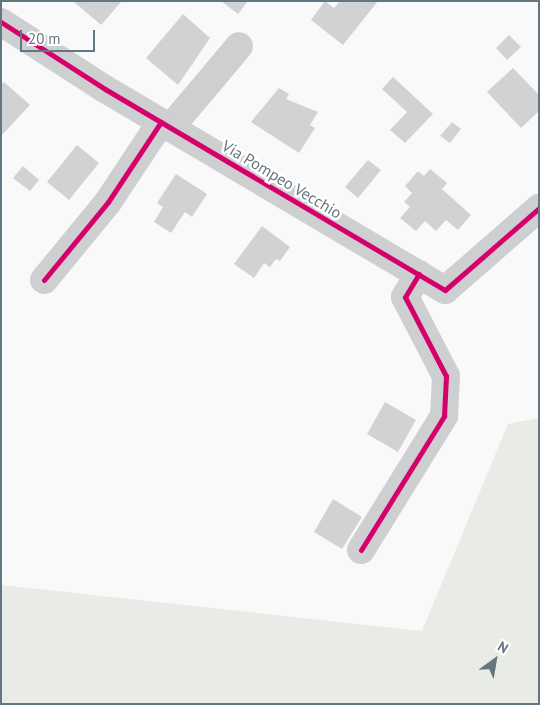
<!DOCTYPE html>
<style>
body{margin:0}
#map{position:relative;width:540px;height:705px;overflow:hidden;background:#f9f9f9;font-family:"PT Sans",sans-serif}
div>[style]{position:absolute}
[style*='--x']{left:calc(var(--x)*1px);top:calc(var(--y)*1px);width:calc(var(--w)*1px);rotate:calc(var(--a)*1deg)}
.green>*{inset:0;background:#e8ebe6}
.building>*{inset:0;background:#d0d2d3}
.street>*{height:28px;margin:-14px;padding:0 14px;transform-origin:14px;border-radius:14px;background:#cecfd0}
.cycleway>*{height:5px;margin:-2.5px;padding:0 2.5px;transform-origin:2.5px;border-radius:2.5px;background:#d6006c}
span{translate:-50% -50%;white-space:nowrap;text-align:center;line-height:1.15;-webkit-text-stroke:5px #fff;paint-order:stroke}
.street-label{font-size:16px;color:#657683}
.frame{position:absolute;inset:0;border:2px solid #657683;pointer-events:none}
.north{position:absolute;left:470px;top:635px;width:50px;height:50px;-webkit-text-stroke:4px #fff;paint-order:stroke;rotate:32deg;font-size:14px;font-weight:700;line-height:20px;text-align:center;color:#657683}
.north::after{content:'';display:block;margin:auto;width:18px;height:22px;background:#657683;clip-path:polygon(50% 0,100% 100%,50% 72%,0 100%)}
.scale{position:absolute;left:20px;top:30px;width:75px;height:22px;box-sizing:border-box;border:2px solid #657683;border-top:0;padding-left:6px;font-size:15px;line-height:18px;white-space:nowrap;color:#657683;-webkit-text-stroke:4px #fff;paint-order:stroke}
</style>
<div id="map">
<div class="green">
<div style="clip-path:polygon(539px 418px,539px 704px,1px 704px,1px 585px,422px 631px,508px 424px)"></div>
</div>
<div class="building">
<div style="clip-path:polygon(73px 1px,122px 1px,101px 25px)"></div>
<div style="clip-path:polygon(221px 1px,248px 1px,238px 14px)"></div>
<div style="clip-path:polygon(325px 1px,334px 8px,340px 1px,378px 1px,343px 45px,311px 20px)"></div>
<div style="clip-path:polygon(183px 14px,210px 38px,178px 85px,146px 58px)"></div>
<div style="clip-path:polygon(509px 35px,521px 47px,507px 60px,496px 48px)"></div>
<div style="clip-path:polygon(513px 68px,539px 95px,539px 111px,521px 128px,487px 92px)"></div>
<div style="clip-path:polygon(393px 77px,433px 114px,405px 143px,390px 130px,407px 112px,382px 89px)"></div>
<div style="clip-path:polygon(4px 82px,30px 105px,1px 136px,1px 85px)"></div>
<div style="clip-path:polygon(279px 88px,289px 94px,286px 99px,318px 112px,310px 125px,315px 128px,299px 153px,251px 122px)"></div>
<div style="clip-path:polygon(452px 122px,461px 129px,450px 143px,440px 136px)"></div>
<div style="clip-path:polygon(77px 145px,99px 163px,69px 200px,47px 182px)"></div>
<div style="clip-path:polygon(368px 160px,381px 170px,358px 198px,345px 187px)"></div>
<div style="clip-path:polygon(23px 166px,39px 180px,30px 191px,13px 178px)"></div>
<div style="clip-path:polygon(430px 169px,447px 183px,442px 189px,471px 215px,458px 230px,446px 220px,436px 231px,425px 221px,416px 231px,400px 218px,410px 207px,404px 202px,412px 193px,405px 186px,418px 171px,424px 176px)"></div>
<div style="clip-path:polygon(176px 174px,207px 194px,192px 217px,185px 212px,171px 233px,154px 222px,163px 207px,157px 203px)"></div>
<div style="clip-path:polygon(262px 226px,290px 247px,280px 261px,276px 259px,270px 267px,264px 263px,254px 278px,234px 264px)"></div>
<div style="clip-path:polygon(385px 402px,416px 420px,398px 452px,367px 434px)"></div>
<div style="clip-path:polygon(333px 499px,362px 517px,342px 549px,314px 532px)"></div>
</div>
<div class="street">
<div style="--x:1;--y:22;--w:124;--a:32.8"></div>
<div style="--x:105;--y:89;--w:395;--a:30.6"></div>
<div style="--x:445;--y:290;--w:125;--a:-41.1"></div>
<div style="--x:170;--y:128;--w:107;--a:-49.9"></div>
<div style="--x:44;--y:280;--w:101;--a:-50.6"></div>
<div style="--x:108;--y:202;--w:96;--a:-56.5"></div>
<div style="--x:361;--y:550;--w:158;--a:-58.2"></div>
<div style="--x:444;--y:416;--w:40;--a:-87.1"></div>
<div style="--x:446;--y:376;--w:89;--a:-117.4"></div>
<div style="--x:405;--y:297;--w:27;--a:-59"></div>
</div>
<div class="cycleway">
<div style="--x:1;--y:22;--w:124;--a:32.8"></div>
<div style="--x:105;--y:89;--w:395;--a:30.6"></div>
<div style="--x:445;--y:290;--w:125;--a:-41.1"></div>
<div style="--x:44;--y:280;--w:101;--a:-50.6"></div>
<div style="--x:108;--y:202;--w:96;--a:-56.5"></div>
<div style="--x:361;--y:550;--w:158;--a:-58.2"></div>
<div style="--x:444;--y:416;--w:40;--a:-87.1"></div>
<div style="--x:446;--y:376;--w:89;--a:-117.4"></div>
<div style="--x:405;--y:297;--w:27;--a:-59"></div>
</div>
<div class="street-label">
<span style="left:282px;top:179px;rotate:31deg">Via Pompeo Vecchio</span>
</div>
<div class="frame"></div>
<div class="north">N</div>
<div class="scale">20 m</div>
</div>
